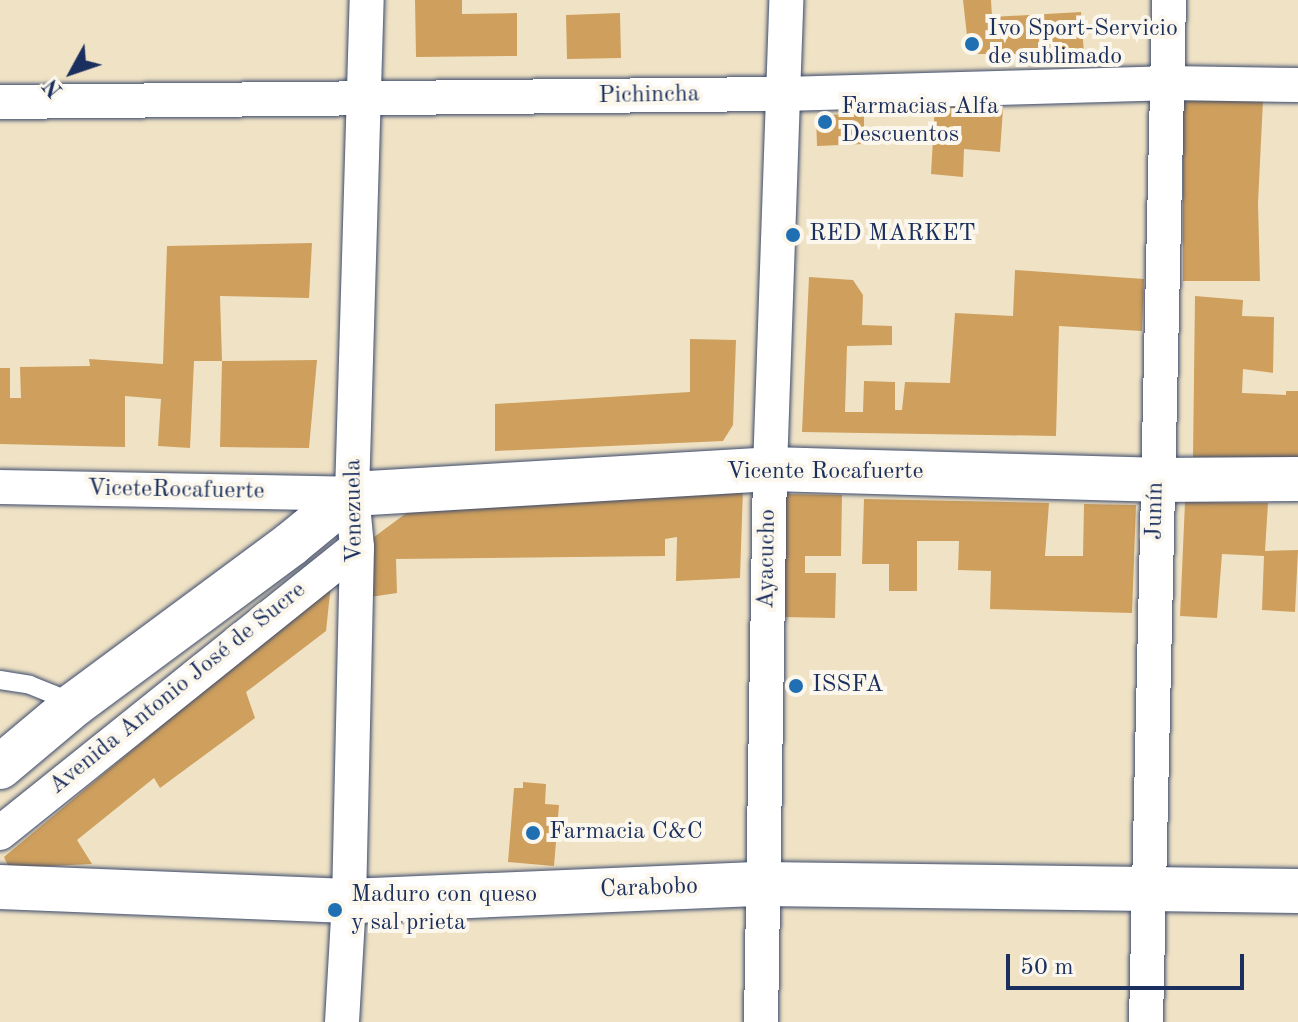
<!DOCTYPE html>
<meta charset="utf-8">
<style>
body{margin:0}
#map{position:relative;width:1298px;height:1022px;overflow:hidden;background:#f0e3c5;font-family:"Old Standard TT",serif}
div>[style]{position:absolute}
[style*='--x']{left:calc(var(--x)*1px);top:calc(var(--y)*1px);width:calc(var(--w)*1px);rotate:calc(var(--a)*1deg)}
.building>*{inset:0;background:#ce9f5d}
.roads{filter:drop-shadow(0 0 2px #3b4a6d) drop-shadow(0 0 2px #3b4a6d)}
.lane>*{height:18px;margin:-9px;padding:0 9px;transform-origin:9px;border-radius:9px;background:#fff}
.street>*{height:34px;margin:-17px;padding:0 17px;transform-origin:17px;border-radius:17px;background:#fff}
.secondary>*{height:44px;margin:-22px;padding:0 22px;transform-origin:22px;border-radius:22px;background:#fff}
.dots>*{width:22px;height:22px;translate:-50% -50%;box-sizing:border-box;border:4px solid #fbf7ec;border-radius:50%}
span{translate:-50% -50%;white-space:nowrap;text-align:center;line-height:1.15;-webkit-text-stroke:8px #fbf7ec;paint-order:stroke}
.poi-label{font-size:24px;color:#1b2f5e}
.left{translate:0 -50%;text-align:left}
.street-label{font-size:24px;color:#1b2f5e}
.north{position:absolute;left:32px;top:32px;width:80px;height:80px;-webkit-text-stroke:6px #fbf7ec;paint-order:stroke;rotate:230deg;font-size:22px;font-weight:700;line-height:32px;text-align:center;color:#1b2f5e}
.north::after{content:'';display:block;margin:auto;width:28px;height:36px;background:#1b2f5e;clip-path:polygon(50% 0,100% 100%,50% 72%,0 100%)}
.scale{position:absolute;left:1006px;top:954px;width:238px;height:36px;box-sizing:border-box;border:4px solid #1b2f5e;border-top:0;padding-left:10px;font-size:24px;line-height:28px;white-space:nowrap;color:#1b2f5e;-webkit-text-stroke:6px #fbf7ec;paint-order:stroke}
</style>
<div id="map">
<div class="building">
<div style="clip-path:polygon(415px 0,462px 0,462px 14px,517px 13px,517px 56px,416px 57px)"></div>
<div style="clip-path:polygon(963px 0,991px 0,992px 17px,1081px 12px,1084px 54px,969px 54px)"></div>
<div style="clip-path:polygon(620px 13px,621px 58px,567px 59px,566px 15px)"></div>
<div style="clip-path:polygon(1183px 99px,1263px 100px,1258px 203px,1260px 281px,1183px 281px)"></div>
<div style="clip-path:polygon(935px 104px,1003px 109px,1000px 152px,964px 149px,963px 177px,931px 174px)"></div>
<div style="clip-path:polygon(864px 114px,864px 144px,817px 146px,816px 115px)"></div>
<div style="clip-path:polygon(312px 243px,309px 298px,220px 296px,222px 361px,194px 361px,190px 448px,158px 446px,161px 399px,125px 396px,125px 447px,0 444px,0 368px,10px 368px,10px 398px,21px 398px,20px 367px,90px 366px,89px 359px,163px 364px,167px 246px)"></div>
<div style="clip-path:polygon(1015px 270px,1144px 279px,1142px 331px,1059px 326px,1056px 436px,802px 432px,809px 277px,853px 280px,863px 295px,862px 325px,892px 326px,892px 345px,847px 346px,845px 412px,863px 412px,864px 381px,895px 382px,895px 410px,902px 410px,905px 382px,950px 383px,955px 313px,1013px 316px)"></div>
<div style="clip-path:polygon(1195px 296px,1243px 300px,1242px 316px,1274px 317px,1273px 373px,1243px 369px,1242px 393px,1286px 395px,1286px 391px,1298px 391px,1298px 457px,1193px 457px)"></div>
<div style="clip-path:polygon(690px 339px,736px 340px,733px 425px,723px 441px,495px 451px,495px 404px,690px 392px)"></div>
<div style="clip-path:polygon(317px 360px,309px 448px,220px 447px,222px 361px)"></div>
<div style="clip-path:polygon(743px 488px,740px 578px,676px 581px,677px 537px,665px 539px,665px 556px,396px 559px,397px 593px,370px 597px,370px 540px,420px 503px)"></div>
<div style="clip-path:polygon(784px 494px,842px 495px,841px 556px,805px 556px,805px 573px,836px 573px,835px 618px,782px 617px)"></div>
<div style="clip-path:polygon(864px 499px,1049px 503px,1045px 556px,1083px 556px,1084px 504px,1136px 505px,1132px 613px,990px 609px,991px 571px,958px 570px,959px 541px,917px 541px,917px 591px,889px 591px,889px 564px,862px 564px)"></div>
<div style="clip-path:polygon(1185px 502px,1268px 503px,1265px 551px,1298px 550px,1295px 612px,1262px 610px,1264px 556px,1222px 554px,1217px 618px,1180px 616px)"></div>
<div style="clip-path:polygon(331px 584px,326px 631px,246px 692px,255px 718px,160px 788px,154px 778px,77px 840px,92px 864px,9px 868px,4px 857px)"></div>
<div style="clip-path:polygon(523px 782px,546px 784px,545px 804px,559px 805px,554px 866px,508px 862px,514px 788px,523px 788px)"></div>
</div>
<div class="roads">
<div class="lane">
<div style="--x:0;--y:680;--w:30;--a:9"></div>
<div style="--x:30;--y:685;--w:45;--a:22"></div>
</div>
<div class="street">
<div style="--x:0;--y:102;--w:783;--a:-0.59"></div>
<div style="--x:783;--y:94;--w:384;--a:-1.6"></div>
<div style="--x:1167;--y:83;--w:131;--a:0.9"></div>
<div style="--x:0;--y:487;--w:352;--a:1.1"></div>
<div style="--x:0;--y:833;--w:457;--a:-38.7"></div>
<div style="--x:342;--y:1022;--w:121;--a:-86.7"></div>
<div style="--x:349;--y:901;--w:354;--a:-88.7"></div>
<div style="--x:357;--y:547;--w:53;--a:-95.4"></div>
<div style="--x:352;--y:494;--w:494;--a:-88.3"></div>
<div style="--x:761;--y:1022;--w:553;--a:-89.07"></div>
<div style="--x:770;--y:469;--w:469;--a:-88"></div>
<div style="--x:1146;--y:1022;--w:1022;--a:-88.71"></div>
</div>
<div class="secondary">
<div style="--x:0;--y:767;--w:98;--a:-40"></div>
<div style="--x:75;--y:704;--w:269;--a:-36.5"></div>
<div style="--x:291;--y:544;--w:79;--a:-39.3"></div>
<div style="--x:352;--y:494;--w:419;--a:-3.4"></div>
<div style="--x:770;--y:469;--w:386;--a:1.6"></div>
<div style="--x:1156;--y:480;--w:142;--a:-0.4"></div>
<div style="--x:0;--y:887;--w:349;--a:2.3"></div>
<div style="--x:349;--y:901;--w:413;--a:-2.4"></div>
<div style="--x:762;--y:884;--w:536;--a:0.75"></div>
</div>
</div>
<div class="dots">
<div style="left:972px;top:44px;background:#1f6fb2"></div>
<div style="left:825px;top:122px;background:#1f6fb2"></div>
<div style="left:793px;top:235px;background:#1f6fb2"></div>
<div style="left:796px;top:686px;background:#1f6fb2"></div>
<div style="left:533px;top:833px;background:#1f6fb2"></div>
<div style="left:335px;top:910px;background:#1f6fb2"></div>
</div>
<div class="poi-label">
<span class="left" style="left:988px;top:44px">Ivo Sport-Servicio<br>de sublimado</span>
<span class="left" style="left:841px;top:122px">Farmacias Alfa<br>Descuentos</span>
<span class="left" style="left:809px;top:235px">RED MARKET</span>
<span class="left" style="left:812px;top:686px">ISSFA</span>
<span class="left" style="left:549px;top:833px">Farmacia C&amp;C</span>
<span class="left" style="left:351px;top:910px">Maduro con queso<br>y sal prieta</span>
</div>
<div class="street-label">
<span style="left:649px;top:96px;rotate:-1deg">Pichincha</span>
<span style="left:825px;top:473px">Vicente Rocafuerte</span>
<span style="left:176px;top:491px;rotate:1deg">ViceteRocafuerte</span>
<span style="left:355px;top:511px;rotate:-91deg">Venezuela</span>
<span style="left:1156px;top:511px;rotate:-89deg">Junín</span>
<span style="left:768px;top:559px;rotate:-89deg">Ayacucho</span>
<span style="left:178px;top:689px;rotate:-39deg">Avenida Antonio José de Sucre</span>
<span style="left:649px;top:889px;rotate:-2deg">Carabobo</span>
</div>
<div class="north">N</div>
<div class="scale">50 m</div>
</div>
